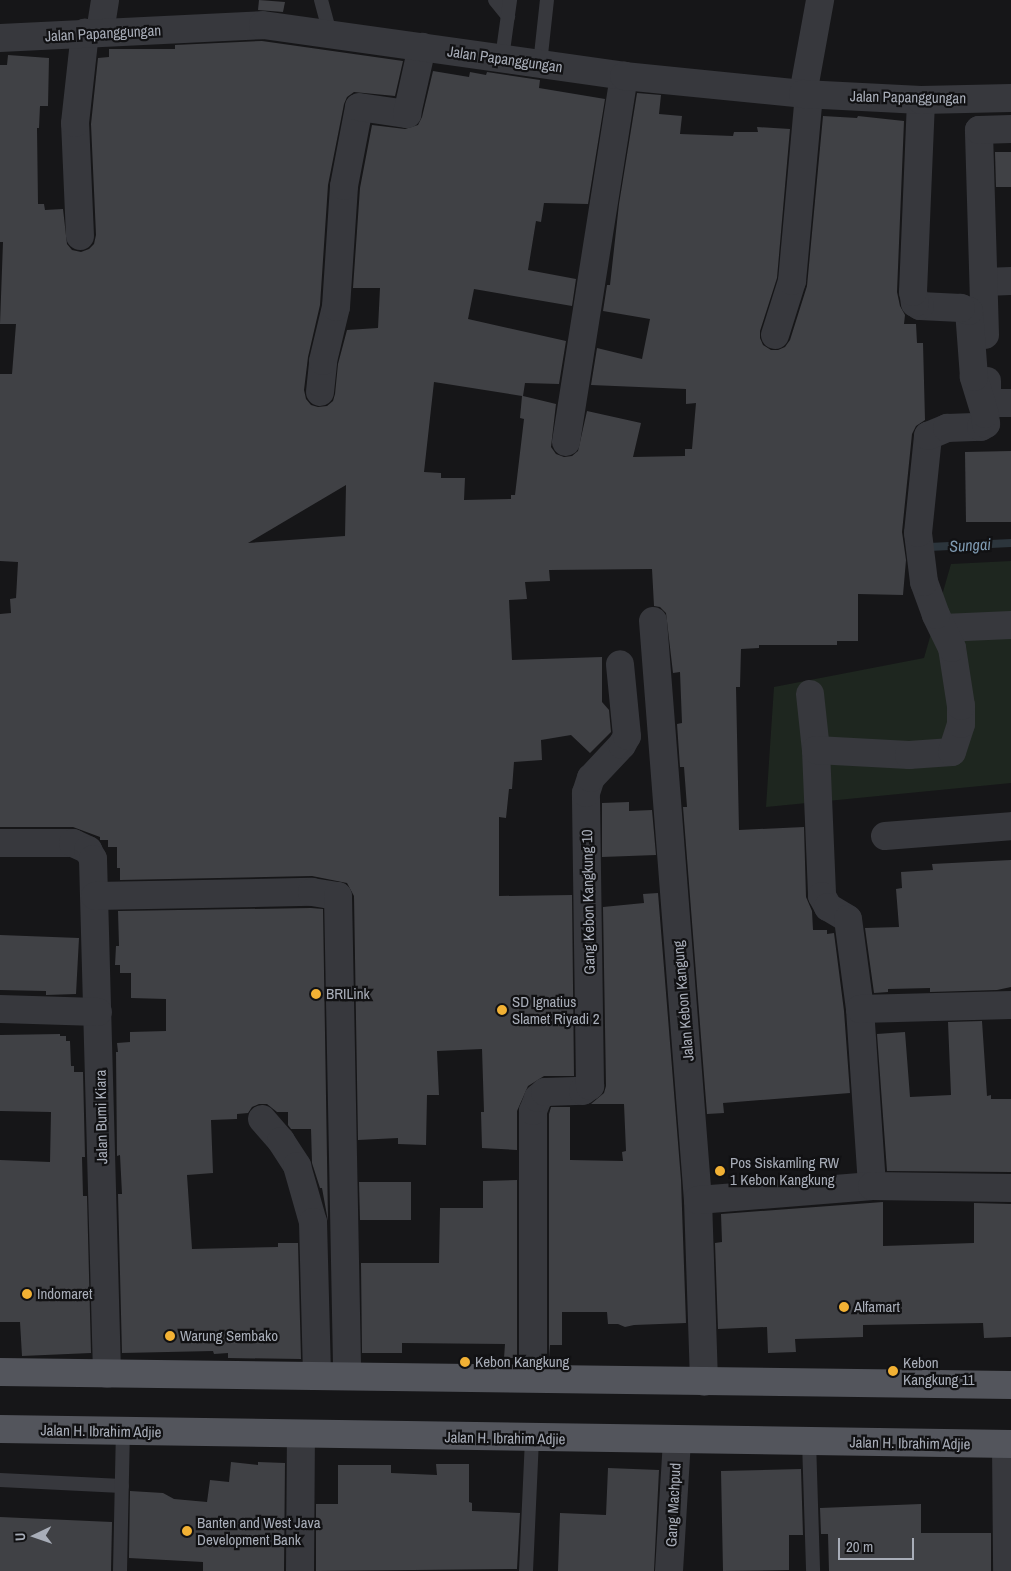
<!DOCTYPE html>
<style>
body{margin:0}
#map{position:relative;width:1011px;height:1571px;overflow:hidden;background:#161618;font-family:"Archivo Narrow",sans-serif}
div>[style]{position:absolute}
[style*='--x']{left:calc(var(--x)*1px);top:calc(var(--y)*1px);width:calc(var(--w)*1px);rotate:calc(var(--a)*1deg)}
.green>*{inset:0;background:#1e261f}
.stream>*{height:8px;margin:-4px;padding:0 4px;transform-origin:4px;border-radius:4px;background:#2c353c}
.building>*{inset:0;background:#404145}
.service>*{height:14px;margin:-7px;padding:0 7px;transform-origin:7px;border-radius:7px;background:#37383d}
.minor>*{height:28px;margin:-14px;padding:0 14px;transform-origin:14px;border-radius:14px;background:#37383d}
.tertiary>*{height:28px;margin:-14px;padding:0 14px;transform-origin:14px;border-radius:14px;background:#37383d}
.primary>*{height:28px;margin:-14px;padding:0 14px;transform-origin:14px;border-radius:14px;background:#53555c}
.dots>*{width:14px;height:14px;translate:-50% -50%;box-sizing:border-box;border:2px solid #111113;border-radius:50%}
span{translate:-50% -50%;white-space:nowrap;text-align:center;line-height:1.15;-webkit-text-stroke:4.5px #111113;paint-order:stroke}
.street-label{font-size:15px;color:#a8adb8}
.poi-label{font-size:15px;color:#a8adb8}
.left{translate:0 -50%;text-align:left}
.water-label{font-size:16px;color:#7f9bb3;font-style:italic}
.north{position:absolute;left:10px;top:1511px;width:50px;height:50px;-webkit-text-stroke:4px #111113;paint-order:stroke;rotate:267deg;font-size:14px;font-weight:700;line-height:20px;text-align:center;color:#a8adb8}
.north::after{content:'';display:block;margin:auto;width:18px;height:22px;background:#a8adb8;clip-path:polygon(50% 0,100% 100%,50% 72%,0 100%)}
.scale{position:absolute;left:838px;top:1538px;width:76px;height:22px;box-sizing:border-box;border:2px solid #a8adb8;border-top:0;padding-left:6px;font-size:15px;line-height:18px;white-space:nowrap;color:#a8adb8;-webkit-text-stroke:4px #111113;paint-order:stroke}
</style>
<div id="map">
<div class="green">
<div style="clip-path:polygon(1011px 561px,1011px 783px,766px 807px,774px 687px,924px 658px,951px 564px)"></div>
</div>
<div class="stream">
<div style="--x:929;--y:547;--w:82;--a:-2.8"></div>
</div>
<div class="building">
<div style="clip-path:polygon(259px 0,285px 2px,283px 12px,258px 10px)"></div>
<div style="clip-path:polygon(evenodd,262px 41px,403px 61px,395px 96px,354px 92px,347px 97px,344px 104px,328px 185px,320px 305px,308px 357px,304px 390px,306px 399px,311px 405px,318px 407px,327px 406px,333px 401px,335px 394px,338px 364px,347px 330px,378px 328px,380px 288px,353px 288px,360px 188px,372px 125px,405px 129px,418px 125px,422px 117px,433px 71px,469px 77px,470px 72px,486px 75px,487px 72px,540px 80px,539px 88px,605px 99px,588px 204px,544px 203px,541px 222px,536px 221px,528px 270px,576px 279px,572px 306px,474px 289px,468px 319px,566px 341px,559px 384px,525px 383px,523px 396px,556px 404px,551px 447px,556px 454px,564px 457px,572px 456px,578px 451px,587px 411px,641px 423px,633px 457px,685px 456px,685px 449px,692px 449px,696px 403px,686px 404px,686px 389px,591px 385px,597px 348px,642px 359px,650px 319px,603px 311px,607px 285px,610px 285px,619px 204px,637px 93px,661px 95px,659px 114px,682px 116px,680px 134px,733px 136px,734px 132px,758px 132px,757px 127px,790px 129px,777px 278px,760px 331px,760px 338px,763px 345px,771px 350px,778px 350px,785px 347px,790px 340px,807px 286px,823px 116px,857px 118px,858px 116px,904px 121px,897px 292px,900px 306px,905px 315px,904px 324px,916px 324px,917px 343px,923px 343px,925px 420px,916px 426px,912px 434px,902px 532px,906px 560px,903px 595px,858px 594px,858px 641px,837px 641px,837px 645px,759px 645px,759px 648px,741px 649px,740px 687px,736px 687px,739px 830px,804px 827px,806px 897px,812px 911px,813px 930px,827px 930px,827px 934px,834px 933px,844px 1011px,850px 1093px,723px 1103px,724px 1113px,707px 1114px,683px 807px,687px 807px,684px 767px,680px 767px,677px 724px,682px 723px,680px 672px,673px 673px,666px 613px,660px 607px,654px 606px,652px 569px,549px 570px,550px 581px,525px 582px,527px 599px,509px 600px,512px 660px,602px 657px,602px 702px,609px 710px,611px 732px,590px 753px,571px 735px,541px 740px,542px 760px,514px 762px,512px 789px,509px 789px,506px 818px,499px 817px,499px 896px,572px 895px,574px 1076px,544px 1076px,528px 1086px,517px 1111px,517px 1150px,482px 1148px,481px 1112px,484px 1112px,482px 1049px,437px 1051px,439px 1095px,427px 1095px,426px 1145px,398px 1144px,398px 1138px,358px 1140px,354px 896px,347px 883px,312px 876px,120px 880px,120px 868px,117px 868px,117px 847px,108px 847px,108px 840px,100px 840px,100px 837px,73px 827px,0 827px,0 614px,11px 613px,10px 599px,16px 598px,18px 562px,0 561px,0 374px,12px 374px,16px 324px,0 324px,3px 242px,0 242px,0 65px,7px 65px,8px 55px,49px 58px,48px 106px,40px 106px,39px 128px,37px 128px,38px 204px,44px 204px,45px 210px,63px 209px,67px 244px,72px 250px,81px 252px,89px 249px,94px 244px,96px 235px,91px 124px,98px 58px,109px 57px,109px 49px,175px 49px,175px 45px,262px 41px,434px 382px,522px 396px,520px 418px,524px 419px,515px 495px,511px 495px,511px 499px,464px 500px,465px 478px,441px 478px,441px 473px,424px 472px,434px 382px,262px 41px,346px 485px,345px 536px,248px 543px,346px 485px)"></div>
<div style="clip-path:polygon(995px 152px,1011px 152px,1011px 187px,996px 187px)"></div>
<div style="clip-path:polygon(1011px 451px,1011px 522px,966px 522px,965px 452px)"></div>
<div style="clip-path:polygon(629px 802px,629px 811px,652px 810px,656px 855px,602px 857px,602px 803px)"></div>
<div style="clip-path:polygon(1011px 860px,1011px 987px,997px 990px,930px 992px,930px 988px,888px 989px,888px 992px,874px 993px,865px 928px,899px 927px,896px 889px,902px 888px,901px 872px,933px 870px,932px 864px)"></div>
<div style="clip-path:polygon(658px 893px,681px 1180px,686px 1323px,634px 1325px,625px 1327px,618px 1324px,608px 1324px,607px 1312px,562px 1312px,562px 1345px,550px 1345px,549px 1358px,549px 1114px,551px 1107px,570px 1107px,570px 1160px,623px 1161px,622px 1152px,626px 1151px,624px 1104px,591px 1104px,604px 1093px,606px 1086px,603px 907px,644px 903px,643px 894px)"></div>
<div style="clip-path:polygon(311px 908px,323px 909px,328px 1221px,322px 1188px,320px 1188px,312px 1163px,311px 1129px,291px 1129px,288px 1125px,288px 1112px,277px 1112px,267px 1104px,259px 1104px,252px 1107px,248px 1113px,237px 1114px,237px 1119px,211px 1120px,213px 1173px,187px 1175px,192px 1249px,278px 1247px,278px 1243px,298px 1243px,301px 1359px,228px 1358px,228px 1353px,214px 1354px,213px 1351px,122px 1353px,118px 1194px,122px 1194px,120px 1155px,117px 1156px,116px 1052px,118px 1052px,117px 1043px,130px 1042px,130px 1032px,166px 1031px,166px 999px,131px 998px,131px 973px,120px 973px,120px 965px,115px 965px,116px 946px,119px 946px,118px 911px)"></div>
<div style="clip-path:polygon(0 935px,79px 938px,76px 994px,46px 995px,46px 991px,0 990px)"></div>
<div style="clip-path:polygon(982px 1021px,987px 1096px,991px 1095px,991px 1099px,1011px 1099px,1011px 1172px,887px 1171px,877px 1034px,905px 1032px,910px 1097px,951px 1095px,948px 1022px)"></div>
<div style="clip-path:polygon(60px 1034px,60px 1036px,66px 1036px,66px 1041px,70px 1041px,71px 1066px,74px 1066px,74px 1072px,83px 1072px,85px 1157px,82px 1157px,83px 1196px,87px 1196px,91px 1353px,22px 1356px,20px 1322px,0 1322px,0 1160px,50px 1162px,51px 1112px,0 1111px,0 1035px)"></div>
<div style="clip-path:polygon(517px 1180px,517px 1358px,504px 1358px,505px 1344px,402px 1343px,402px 1353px,362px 1353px,361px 1263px,439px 1263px,440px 1208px,483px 1208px,483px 1181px)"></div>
<div style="clip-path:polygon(359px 1182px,411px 1182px,411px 1220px,360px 1220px)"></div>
<div style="clip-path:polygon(883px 1202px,883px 1246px,974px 1243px,974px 1203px,1011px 1204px,1011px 1337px,984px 1338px,983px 1323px,863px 1325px,863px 1337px,795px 1339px,796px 1352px,768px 1353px,767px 1327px,718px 1329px,715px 1243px,722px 1242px,721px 1214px)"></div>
<div style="clip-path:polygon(231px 1462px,258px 1465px,258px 1462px,285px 1463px,284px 1571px,203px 1571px,203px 1562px,129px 1558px,130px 1491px,163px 1493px,174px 1499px,207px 1502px,210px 1480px,229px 1482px)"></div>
<div style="clip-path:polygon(436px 1464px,469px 1464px,469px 1502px,472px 1503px,472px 1511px,520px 1513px,517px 1569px,316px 1571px,316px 1504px,338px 1504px,338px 1465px,391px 1465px,391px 1473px,437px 1475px)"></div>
<div style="clip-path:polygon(608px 1468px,659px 1470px,654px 1571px,558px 1571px,560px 1513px,606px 1515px)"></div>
<div style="clip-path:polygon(801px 1469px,803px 1535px,789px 1535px,789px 1570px,723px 1571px,721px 1471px)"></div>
<div style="clip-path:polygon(921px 1504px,921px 1533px,991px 1533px,991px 1571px,829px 1571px,828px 1534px,821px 1534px,820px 1508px)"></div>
<div style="clip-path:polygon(0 1517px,112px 1522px,111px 1571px,0 1571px)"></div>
</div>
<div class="service">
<div style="--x:321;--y:0;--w:34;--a:75"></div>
<div style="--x:495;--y:0;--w:21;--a:51"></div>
<div style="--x:502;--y:58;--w:59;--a:-82.1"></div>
<div style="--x:540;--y:64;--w:64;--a:-83.8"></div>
<div style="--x:809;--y:1441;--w:130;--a:88.2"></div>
<div style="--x:0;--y:1480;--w:122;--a:2.8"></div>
<div style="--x:120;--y:1571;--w:140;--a:-88.8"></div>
<div style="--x:526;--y:1571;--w:133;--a:-87.4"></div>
</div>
<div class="minor">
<div style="--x:100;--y:32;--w:32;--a:-81"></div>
<div style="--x:803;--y:94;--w:96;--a:-79.7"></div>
<div style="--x:80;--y:236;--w:113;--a:-92.5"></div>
<div style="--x:75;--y:123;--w:91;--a:-83.7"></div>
<div style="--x:984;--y:282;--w:27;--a:-2"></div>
<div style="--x:775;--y:335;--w:57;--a:-72.5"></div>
<div style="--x:792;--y:281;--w:187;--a:-84.8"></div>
<div style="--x:985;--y:335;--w:205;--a:-91.7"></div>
<div style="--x:979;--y:130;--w:32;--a:-2"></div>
<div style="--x:987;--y:381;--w:22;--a:90"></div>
<div style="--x:987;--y:403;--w:24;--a:0"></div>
<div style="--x:320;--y:392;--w:31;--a:-84"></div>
<div style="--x:323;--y:361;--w:56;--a:-76.5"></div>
<div style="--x:336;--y:307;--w:121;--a:-86.2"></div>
<div style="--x:344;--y:186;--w:80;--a:-79.2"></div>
<div style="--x:359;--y:107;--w:49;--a:8.3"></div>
<div style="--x:407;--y:114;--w:69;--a:-77.4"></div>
<div style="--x:566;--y:442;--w:371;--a:-81"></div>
<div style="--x:653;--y:621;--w:581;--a:85.56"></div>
<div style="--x:698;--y:1200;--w:182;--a:88.1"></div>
<div style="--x:943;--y:628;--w:68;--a:-2.5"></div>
<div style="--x:810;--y:694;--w:56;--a:83.9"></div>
<div style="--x:816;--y:750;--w:146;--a:87.6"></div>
<div style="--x:822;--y:896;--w:13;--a:61"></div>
<div style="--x:828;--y:907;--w:23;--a:31"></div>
<div style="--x:848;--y:919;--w:91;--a:82.4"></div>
<div style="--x:860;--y:1009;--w:177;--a:86.1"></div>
<div style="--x:816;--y:750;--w:93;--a:3.1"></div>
<div style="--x:909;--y:755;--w:43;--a:-4"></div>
<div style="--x:952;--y:752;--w:29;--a:-72"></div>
<div style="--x:961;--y:724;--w:18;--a:-90"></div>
<div style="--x:961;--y:706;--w:59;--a:-98.8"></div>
<div style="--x:952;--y:648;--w:37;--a:-116"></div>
<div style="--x:936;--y:615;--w:35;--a:-110"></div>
<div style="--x:924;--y:582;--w:49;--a:-97"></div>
<div style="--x:918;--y:533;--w:98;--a:-84.1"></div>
<div style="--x:928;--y:436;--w:21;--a:-23"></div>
<div style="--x:947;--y:428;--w:34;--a:-2"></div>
<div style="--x:981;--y:427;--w:6;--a:-31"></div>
<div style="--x:986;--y:424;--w:10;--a:-96"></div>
<div style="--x:985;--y:414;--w:39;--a:-107"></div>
<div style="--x:974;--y:377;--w:66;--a:-94.3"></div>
<div style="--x:969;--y:311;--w:9;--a:-159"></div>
<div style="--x:961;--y:308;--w:41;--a:-177.2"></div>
<div style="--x:920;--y:306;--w:6;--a:-149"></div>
<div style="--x:915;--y:303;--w:11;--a:-100"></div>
<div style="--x:913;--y:292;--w:192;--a:-87.6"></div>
<div style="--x:885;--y:836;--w:126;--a:-4.5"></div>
<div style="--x:0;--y:843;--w:73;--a:0"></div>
<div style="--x:73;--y:843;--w:17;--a:25"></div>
<div style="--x:88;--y:850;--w:10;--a:61"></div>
<div style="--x:93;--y:859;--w:515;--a:88.44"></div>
<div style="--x:95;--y:896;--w:217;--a:-1.1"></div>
<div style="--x:312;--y:892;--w:26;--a:9"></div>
<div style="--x:338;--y:896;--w:479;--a:88.9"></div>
<div style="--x:0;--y:1009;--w:98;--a:1.8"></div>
<div style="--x:860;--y:1009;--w:151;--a:-1.5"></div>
<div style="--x:262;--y:1119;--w:29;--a:49"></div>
<div style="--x:281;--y:1141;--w:30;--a:57"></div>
<div style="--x:297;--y:1166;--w:58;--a:74.1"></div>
<div style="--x:313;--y:1222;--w:153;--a:88.5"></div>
<div style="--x:698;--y:1200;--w:175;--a:-4.6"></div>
<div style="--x:872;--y:1186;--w:139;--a:0.8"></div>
<div style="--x:533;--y:1378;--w:267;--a:-90"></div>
<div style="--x:533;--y:1111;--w:14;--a:-69"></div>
<div style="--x:538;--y:1098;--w:9;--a:-41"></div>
<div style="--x:545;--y:1092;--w:38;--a:-2"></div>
<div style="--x:583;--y:1091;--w:9;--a:-36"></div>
<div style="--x:590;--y:1086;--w:293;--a:-90.8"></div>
<div style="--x:586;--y:793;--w:16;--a:-72"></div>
<div style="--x:591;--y:778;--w:45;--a:-46.8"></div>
<div style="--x:622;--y:745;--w:10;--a:-61"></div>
<div style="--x:627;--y:736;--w:72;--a:-95.6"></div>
<div style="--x:1006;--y:1444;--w:127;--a:89.5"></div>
<div style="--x:300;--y:1571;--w:136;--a:-89.6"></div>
<div style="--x:669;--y:1571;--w:131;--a:-86.5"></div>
</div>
<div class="tertiary">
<div style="--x:0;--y:38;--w:263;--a:-2.8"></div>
<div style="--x:263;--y:25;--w:365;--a:8"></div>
<div style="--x:624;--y:76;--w:180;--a:5.7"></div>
<div style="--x:803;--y:94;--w:118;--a:2.9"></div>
<div style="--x:921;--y:100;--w:90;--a:-1.3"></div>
</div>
<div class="primary">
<div style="--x:0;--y:1372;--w:1011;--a:0.74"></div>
<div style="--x:0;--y:1429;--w:1011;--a:0.85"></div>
</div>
<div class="dots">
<div style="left:316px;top:994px;background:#f2b134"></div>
<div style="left:502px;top:1010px;background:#f2b134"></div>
<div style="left:720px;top:1171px;background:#f2b134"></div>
<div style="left:27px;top:1294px;background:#f2b134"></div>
<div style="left:844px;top:1307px;background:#f2b134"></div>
<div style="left:170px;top:1336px;background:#f2b134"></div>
<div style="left:465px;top:1362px;background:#f2b134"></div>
<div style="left:893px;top:1371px;background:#f2b134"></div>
<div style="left:187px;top:1531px;background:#f2b134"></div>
</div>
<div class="street-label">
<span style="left:103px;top:33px;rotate:-3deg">Jalan Papanggungan</span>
<span style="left:505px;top:59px;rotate:8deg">Jalan Papanggungan</span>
<span style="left:908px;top:97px;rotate:1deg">Jalan Papanggungan</span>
<span style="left:588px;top:902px;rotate:-91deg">Gang Kebon Kangkung 10</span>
<span style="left:683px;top:1001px;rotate:-95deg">Jalan Kebon Kangung</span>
<span style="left:101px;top:1117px;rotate:-91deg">Jalan Bumi Kiara</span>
<span style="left:101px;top:1431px;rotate:1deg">Jalan H. Ibrahim Adjie</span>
<span style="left:505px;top:1438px;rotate:1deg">Jalan H. Ibrahim Adjie</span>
<span style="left:910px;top:1443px;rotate:1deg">Jalan H. Ibrahim Adjie</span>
<span style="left:673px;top:1505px;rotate:-87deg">Gang Machpud</span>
</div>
<div class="poi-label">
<span class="left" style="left:326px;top:994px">BRILink</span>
<span class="left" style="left:512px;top:1010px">SD Ignatius<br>Slamet Riyadi 2</span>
<span class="left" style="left:730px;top:1171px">Pos Siskamling RW<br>1 Kebon Kangkung</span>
<span class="left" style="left:37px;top:1294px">Indomaret</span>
<span class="left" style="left:854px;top:1307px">Alfamart</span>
<span class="left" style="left:180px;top:1336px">Warung Sembako</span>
<span class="left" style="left:475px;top:1362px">Kebon Kangkung</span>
<span class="left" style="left:903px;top:1371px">Kebon<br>Kangkung 11</span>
<span class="left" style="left:197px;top:1531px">Banten and West Java<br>Development Bank</span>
</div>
<div class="water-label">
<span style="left:970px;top:545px;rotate:-3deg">Sungai</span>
</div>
<div class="north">U</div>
<div class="scale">20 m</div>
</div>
